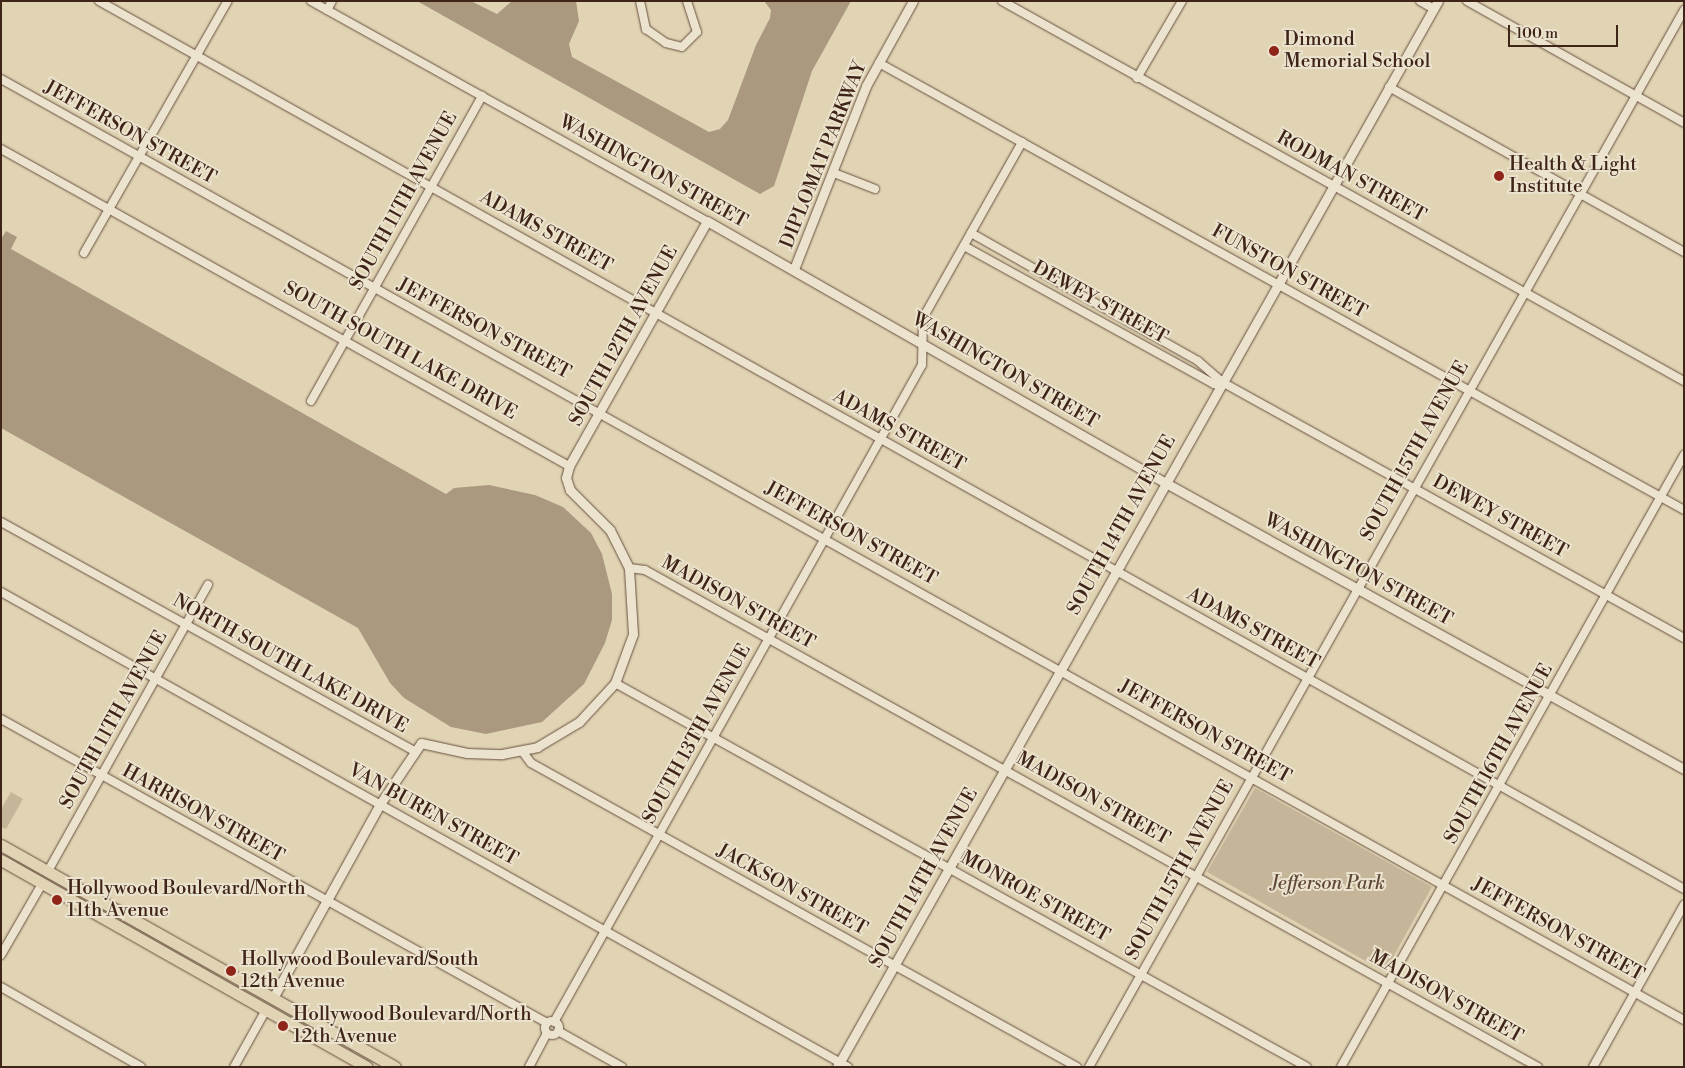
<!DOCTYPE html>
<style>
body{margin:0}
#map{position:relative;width:1685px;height:1068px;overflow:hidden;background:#e1d4b4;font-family:"Libre Bodoni",serif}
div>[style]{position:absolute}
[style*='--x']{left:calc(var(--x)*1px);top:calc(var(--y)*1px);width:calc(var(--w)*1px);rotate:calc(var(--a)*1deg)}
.green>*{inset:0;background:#c5b699}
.water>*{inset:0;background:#aa987f}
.roads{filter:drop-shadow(0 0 1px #68503f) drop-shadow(0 0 1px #68503f)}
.minor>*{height:8px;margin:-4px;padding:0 4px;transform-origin:4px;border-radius:4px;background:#ece3ce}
.minor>.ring{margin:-4px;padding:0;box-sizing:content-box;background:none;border:8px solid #ece3ce;border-radius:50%}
.tertiary>*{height:9px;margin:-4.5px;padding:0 4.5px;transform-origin:4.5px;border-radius:4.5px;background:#ece3ce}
.primary>*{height:11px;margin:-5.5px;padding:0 5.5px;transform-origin:5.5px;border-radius:5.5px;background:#e1d4b4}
.dots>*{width:14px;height:14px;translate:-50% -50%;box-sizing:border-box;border:2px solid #ece3ce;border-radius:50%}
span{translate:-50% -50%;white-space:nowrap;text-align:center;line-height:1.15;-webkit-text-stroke:4px #ece3ce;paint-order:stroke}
.poi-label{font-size:19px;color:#3f2418}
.left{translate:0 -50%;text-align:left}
.street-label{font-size:19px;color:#3f2418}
.park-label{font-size:19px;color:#604838;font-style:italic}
.frame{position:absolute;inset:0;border:2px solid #3f2418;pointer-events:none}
.scale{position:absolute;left:1508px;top:25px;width:110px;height:22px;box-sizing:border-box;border:2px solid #3f2418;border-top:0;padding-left:6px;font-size:15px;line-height:18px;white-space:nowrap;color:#3f2418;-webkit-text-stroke:4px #ece3ce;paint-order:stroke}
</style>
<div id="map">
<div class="green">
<div style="clip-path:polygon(1255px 788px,1432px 887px,1385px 972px,1207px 872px)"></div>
<div style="clip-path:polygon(11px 792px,23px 799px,6px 829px,1px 827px,1px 809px)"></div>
</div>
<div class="water">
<div style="clip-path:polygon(417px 1px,471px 1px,497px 14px,512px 1px,576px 1px,579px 21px,569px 44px,572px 57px,709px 132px,720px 129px,728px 120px,756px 45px,770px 18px,771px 10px,764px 1px,851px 1px,812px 71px,774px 186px,760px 194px)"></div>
<div style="clip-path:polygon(6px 231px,17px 237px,11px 249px,446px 494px,454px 488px,489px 485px,535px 495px,563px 507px,591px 533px,602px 554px,612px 594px,612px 620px,605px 643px,584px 684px,542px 722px,486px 734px,451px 727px,404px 698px,390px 683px,358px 628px,1px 428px,1px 239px)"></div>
</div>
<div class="roads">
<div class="minor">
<div style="--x:99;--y:1;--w:1817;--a:29.26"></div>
<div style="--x:311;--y:1;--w:453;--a:29.1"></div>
<div style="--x:640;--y:1;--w:29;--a:78"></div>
<div style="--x:646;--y:29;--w:24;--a:35"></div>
<div style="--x:666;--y:43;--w:16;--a:14"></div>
<div style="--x:682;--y:47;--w:21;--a:-45"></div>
<div style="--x:697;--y:32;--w:33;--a:-108"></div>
<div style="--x:1002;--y:1;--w:781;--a:29.13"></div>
<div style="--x:1420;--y:1;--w:16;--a:30"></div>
<div style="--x:1467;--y:1;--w:249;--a:29.3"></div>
<div style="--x:327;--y:10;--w:10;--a:-61"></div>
<div style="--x:879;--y:63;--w:921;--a:29.04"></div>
<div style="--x:1137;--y:78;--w:89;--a:-59.7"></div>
<div style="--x:1;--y:79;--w:1928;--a:29.21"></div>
<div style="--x:1389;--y:87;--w:338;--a:29.2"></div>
<div style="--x:1;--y:149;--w:650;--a:29.17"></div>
<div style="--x:834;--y:173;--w:44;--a:21.3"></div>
<div style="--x:971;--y:233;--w:261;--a:29.4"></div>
<div style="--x:1198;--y:361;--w:32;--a:41"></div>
<div style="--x:1222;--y:382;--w:528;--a:28.99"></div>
<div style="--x:964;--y:246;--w:286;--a:28.9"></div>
<div style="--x:1214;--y:384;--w:8;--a:-14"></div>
<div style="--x:84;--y:253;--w:290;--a:-60.3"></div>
<div style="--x:311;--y:401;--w:350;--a:-60.7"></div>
<div style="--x:1;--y:522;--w:471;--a:29"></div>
<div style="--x:629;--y:568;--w:16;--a:7"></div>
<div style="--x:645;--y:570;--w:1022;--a:29.1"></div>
<div style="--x:1;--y:592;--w:971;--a:29.28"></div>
<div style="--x:615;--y:683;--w:791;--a:29.03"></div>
<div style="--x:1;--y:719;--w:625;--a:29.11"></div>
<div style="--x:522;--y:751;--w:15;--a:53"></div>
<div style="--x:531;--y:763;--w:625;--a:29.11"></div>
<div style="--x:48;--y:871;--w:328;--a:-60.8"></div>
<div style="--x:1;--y:955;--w:82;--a:-60"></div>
<div style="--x:1;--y:987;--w:161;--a:29.7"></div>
<div class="ring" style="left:545px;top:1021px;width:6px;height:6px"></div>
<div style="--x:554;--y:1022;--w:753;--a:-60.75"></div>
<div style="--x:922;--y:365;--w:47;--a:-88.8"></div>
<div style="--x:923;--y:318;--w:202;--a:-60.6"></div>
<div style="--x:558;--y:1031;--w:73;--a:29.4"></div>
<div style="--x:234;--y:1067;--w:65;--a:-60.7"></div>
<div style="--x:529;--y:1067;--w:38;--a:-62"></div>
<div style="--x:1089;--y:1067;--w:1213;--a:-60.62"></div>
<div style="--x:1341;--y:1067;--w:702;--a:-60.73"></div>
<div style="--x:1593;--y:1067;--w:186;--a:-60.7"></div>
</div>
<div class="tertiary">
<div style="--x:794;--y:269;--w:197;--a:-68.5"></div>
<div style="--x:866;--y:86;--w:97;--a:-61.1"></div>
<div style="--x:273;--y:998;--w:222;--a:-61.1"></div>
<div style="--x:380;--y:804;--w:73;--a:-56.1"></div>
<div style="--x:421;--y:743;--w:47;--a:12.3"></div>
<div style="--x:467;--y:753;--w:35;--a:2"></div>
<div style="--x:502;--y:754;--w:36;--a:-11"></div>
<div style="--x:537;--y:747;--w:49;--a:-30.8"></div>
<div style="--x:579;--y:722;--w:53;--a:-47.3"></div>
<div style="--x:615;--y:683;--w:52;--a:-69.8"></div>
<div style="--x:633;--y:634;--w:66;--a:-93.5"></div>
<div style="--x:629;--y:568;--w:42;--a:-116.6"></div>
<div style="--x:610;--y:530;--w:57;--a:-135"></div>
<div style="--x:570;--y:490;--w:13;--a:-108"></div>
<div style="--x:566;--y:478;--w:12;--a:-76"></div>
<div style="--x:569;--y:466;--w:281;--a:-60.6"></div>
<div style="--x:707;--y:221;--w:526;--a:29.73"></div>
<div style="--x:1164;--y:482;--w:594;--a:28.9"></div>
<div style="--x:837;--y:1067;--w:1224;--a:-60.59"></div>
</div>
<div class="primary">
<div style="--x:1;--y:845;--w:452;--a:29.4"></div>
<div style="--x:1;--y:860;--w:420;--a:29.5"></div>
</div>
</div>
<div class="dots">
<div style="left:1274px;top:51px;background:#8f2418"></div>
<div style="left:1499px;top:176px;background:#8f2418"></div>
<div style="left:57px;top:900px;background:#8f2418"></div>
<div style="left:231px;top:971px;background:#8f2418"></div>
<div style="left:283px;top:1026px;background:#8f2418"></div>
</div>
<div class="poi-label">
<span class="left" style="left:1284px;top:51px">Dimond<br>Memorial School</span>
<span class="left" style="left:1509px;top:176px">Health &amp; Light<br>Institute</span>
<span class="left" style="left:67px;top:900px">Hollywood Boulevard/North<br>11th Avenue</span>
<span class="left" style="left:241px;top:971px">Hollywood Boulevard/South<br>12th Avenue</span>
<span class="left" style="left:293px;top:1026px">Hollywood Boulevard/North<br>12th Avenue</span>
</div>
<div class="street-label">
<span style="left:130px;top:133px;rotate:29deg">JEFFERSON STREET</span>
<span style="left:824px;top:155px;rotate:-68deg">DIPLOMAT PARKWAY</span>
<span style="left:653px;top:172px;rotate:29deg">WASHINGTON STREET</span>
<span style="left:1351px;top:177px;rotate:29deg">RODMAN STREET</span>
<span style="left:404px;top:201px;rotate:-61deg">SOUTH 11TH AVENUE</span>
<span style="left:546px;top:232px;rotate:29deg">ADAMS STREET</span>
<span style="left:1289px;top:272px;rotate:29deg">FUNSTON STREET</span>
<span style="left:1100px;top:303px;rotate:29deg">DEWEY STREET</span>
<span style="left:484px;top:329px;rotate:28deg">JEFFERSON STREET</span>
<span style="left:624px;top:336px;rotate:-61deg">SOUTH 12TH AVENUE</span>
<span style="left:400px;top:351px;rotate:29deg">SOUTH SOUTH LAKE DRIVE</span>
<span style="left:1005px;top:371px;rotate:30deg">WASHINGTON STREET</span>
<span style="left:899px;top:431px;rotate:29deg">ADAMS STREET</span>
<span style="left:1415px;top:451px;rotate:-61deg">SOUTH 15TH AVENUE</span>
<span style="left:1500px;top:517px;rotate:29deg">DEWEY STREET</span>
<span style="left:1122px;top:525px;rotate:-61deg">SOUTH 14TH AVENUE</span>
<span style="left:851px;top:534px;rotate:29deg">JEFFERSON STREET</span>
<span style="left:1358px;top:570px;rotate:29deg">WASHINGTON STREET</span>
<span style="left:738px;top:603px;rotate:29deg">MADISON STREET</span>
<span style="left:1253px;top:629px;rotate:29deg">ADAMS STREET</span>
<span style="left:290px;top:664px;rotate:29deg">NORTH SOUTH LAKE DRIVE</span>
<span style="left:114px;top:720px;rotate:-61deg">SOUTH 11TH AVENUE</span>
<span style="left:1205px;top:732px;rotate:29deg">JEFFERSON STREET</span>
<span style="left:697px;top:734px;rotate:-61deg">SOUTH 13TH AVENUE</span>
<span style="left:1499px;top:754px;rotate:-61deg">SOUTH 16TH AVENUE</span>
<span style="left:1093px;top:799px;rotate:29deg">MADISON STREET</span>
<span style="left:203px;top:814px;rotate:29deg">HARRISON STREET</span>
<span style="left:433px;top:815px;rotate:29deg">VAN BUREN STREET</span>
<span style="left:1180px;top:870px;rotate:-61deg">SOUTH 15TH AVENUE</span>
<span style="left:924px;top:878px;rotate:-61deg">SOUTH 14TH AVENUE</span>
<span style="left:792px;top:890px;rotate:29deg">JACKSON STREET</span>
<span style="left:1035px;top:897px;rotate:29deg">MONROE STREET</span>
<span style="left:1558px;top:930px;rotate:29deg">JEFFERSON STREET</span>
<span style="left:1446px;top:997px;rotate:29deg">MADISON STREET</span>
</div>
<div class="park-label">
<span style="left:1328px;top:884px">Jefferson Park</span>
</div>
<div class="frame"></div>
<div class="scale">100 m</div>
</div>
